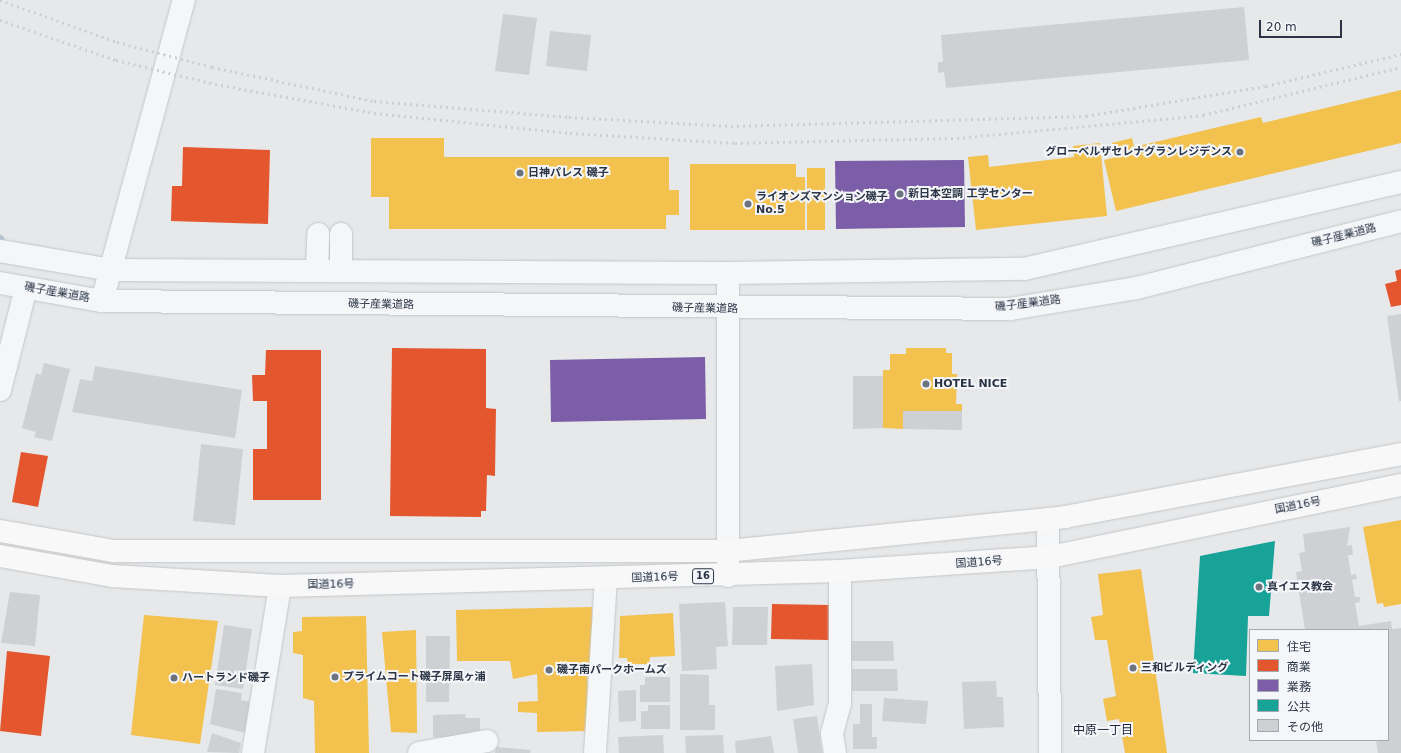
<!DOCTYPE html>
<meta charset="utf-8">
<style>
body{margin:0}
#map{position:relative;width:1401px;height:753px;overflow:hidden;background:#e6e8ea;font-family:"DejaVu Sans","Noto Sans JP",sans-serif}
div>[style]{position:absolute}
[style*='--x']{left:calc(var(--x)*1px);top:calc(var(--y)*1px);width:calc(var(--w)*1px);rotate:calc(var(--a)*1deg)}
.homes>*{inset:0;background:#f2c14e}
.shops>*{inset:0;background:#e4572e}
.offices>*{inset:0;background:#7b5ea7}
.public>*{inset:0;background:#17a398}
.stream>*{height:8px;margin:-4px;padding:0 4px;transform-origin:4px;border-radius:4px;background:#b4c4d5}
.building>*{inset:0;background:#ced0d3}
.roads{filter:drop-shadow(0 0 1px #c4c6c8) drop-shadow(0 0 1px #c4c6c8)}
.minor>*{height:22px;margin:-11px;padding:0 11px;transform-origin:11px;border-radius:11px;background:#f5f6f7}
.highway>*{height:22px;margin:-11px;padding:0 11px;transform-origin:11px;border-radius:11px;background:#f8f8f8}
.rail>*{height:3px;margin-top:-1.5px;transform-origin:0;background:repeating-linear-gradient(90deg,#cecfd2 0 2px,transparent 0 6px)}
.dots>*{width:11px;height:11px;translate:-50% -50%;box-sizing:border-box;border:2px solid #f4f6f9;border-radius:50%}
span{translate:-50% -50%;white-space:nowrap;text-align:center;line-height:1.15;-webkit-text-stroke:4px #f4f6f9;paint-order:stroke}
.shield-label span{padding:1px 3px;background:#f4f6f9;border:1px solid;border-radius:3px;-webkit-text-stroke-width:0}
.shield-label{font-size:10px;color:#2b3445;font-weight:700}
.poi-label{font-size:11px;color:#2b3445;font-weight:700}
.right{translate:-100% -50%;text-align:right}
.left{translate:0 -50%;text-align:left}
.street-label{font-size:11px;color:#2b3445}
.neighbourhood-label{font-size:12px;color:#1d2536}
.legend{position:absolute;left:1249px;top:629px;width:140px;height:112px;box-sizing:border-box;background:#f4f6f9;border:1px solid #a4a8b1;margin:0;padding:5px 7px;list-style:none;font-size:12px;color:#2b3445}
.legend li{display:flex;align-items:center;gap:8px;height:20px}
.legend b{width:20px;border:1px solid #a4a8b1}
.scale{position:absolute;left:1259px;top:20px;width:83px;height:18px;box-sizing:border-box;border:2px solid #2b3445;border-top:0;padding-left:5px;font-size:12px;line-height:14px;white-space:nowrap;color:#2b3445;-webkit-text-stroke:3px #f4f6f9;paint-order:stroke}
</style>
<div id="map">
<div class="homes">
<div style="clip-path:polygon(1401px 90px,1401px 143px,1116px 211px,1104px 160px,1116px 157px,1112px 143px,1132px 138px,1134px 147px,1261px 117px,1263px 123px)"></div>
<div style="clip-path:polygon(371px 138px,444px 138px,444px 157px,669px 157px,669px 190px,679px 190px,679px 215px,666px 215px,666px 229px,389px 229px,389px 197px,371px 197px)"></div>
<div style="clip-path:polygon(1100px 143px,1107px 216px,976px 230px,968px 157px,988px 155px,989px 167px,1074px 157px,1073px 146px)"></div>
<div style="clip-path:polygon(690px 164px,796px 164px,796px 177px,805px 177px,805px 230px,690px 230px)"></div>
<div style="clip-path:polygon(807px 168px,825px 168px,825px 230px,807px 230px)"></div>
<div style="clip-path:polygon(906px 348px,946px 348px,946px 353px,952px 353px,952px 374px,957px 374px,956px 404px,962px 404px,962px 411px,903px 411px,903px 429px,883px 428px,883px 370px,890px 370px,890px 354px,906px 354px)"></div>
<div style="clip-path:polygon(1401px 520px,1401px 604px,1384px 607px,1383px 603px,1377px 604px,1363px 527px)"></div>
<div style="clip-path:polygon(1141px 569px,1167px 753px,1125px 753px,1119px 719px,1107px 721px,1103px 699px,1116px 696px,1107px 640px,1095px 640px,1091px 617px,1103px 615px,1098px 574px)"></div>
<div style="clip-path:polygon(592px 607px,595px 666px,587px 667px,589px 731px,537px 732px,537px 713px,518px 712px,518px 702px,538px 701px,537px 674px,513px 679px,510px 661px,457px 661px,456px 610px)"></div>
<div style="clip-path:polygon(673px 613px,675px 656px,650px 657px,649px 664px,628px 664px,627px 658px,619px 658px,620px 616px)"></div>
<div style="clip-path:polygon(144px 615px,218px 621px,200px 744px,131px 735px)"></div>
<div style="clip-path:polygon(366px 616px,369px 753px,315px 753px,314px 701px,303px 698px,303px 655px,293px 653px,293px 632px,302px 631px,302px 617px)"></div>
<div style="clip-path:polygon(416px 630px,417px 733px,391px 732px,382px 632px)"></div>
</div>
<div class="shops">
<div style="clip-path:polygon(183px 147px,270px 150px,268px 224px,171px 221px,172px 186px,182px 186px)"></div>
<div style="clip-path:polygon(1401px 269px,1401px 305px,1391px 307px,1385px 284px,1397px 281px,1395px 271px)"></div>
<div style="clip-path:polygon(392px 348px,486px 349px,486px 408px,496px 409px,495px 476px,487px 475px,486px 511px,481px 511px,481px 517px,390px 516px)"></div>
<div style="clip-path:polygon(266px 350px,321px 350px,321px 500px,253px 500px,253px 449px,267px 449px,267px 401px,253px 401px,252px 375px,265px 375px)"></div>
<div style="clip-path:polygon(21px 452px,48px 456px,38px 507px,12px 502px)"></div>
<div style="clip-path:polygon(772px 604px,829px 605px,829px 640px,771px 639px)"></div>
<div style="clip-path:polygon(7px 651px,50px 656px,41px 736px,0 731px)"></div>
</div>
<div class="offices">
<div style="clip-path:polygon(964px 160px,965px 227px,836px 229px,835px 161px)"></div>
<div style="clip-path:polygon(705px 357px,706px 419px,551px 422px,550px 360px)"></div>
</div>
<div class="public">
<div style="clip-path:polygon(1275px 541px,1269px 616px,1248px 616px,1246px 676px,1193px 673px,1200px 556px)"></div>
</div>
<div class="stream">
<div style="--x:0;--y:239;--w:1;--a:45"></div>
</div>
<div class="building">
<div style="clip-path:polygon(1244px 7px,1249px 60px,946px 88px,944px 72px,938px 73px,938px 62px,943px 62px,941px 35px)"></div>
<div style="clip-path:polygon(503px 14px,537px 18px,529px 75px,495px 71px)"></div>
<div style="clip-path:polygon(550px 31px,591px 35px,587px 71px,546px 66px)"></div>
<div style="clip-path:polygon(1401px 314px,1401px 401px,1399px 401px,1387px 316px)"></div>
<div style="clip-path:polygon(44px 363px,70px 369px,52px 441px,34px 437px,36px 432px,22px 428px,36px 373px,41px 375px)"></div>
<div style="clip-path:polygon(95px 366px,242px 390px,235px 438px,72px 412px,80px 379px,92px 381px)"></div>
<div style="clip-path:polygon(853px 376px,883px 376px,883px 428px,853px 429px)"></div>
<div style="clip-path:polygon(903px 411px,962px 411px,962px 430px,903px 429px)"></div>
<div style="clip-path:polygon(201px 444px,243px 449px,235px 525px,193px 521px)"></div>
<div style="clip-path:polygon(1350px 527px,1347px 546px,1352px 545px,1353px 555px,1348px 555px,1351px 575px,1356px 574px,1357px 579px,1352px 580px,1355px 597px,1360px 597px,1360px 602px,1355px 603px,1359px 626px,1391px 621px,1392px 629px,1401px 628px,1401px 753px,1378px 753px,1376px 740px,1388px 740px,1388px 630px,1305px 630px,1296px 572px,1302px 571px,1299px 553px,1305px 552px,1303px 534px)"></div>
<div style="clip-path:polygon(10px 592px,40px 595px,35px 646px,1px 643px)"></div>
<div style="clip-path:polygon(725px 602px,728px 646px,716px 647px,717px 669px,682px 671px,679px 604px)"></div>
<div style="clip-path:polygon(733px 607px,768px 607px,767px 645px,732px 645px)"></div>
<div style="clip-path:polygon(224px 625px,252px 629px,243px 689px,215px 685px)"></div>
<div style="clip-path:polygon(426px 636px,450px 636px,449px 702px,426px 702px)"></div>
<div style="clip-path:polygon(847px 641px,893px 641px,894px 661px,847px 661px)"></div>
<div style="clip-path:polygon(812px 664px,814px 705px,777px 711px,775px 666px)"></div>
<div style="clip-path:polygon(852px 669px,897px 669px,898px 691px,852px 691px)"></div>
<div style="clip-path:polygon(680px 674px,709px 675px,709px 705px,715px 705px,715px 730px,680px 730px)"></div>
<div style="clip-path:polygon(645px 677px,670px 677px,670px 702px,640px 702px,640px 685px,645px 685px)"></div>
<div style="clip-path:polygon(996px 681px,997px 697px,1003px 697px,1004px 727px,964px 729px,962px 682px)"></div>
<div style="clip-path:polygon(216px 689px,242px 693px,241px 700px,251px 702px,246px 733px,210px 724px)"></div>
<div style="clip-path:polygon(636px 690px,636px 721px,619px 722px,618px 691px)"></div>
<div style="clip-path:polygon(884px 698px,928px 701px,926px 724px,882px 721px)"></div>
<div style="clip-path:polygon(860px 704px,872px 704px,872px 737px,877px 737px,877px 749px,853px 749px,853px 724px,860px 724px)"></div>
<div style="clip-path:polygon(648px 705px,670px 705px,670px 729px,641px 729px,641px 711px,648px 711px)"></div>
<div style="clip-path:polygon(466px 714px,465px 718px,480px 718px,480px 737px,433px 737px,433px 715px)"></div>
<div style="clip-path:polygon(817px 716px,822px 753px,798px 753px,793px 719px)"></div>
<div style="clip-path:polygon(212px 733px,241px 743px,239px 753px,207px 752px)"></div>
<div style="clip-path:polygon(663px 735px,664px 753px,619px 753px,618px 737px)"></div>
<div style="clip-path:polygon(723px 735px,724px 753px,686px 753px,685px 736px)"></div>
<div style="clip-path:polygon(771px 736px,774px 753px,736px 753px,735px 741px)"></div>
<div style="clip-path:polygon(496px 747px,531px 750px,530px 753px,495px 753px)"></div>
</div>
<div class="roads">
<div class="minor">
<div style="--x:0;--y:251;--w:113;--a:9.7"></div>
<div style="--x:111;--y:270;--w:617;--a:0.28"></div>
<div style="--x:728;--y:273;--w:296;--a:-0.8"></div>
<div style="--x:1024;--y:269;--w:387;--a:-13"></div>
<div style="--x:317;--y:271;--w:37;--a:-88"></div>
<div style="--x:341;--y:271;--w:37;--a:-90"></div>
<div style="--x:728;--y:273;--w:303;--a:90"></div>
<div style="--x:0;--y:283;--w:104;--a:10"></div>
<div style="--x:102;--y:301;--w:908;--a:0.5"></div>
<div style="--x:1010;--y:309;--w:129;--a:-9.4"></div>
<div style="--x:1137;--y:288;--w:272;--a:-14.2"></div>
<div style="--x:102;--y:301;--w:312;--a:-74.8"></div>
<div style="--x:0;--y:390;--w:105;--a:-75.7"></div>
<div style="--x:1048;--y:519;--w:234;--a:89.5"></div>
<div style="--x:253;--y:753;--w:169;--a:-80.8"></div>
<div style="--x:419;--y:753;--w:69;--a:-10"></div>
<div style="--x:595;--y:753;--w:174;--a:-86.4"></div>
<div style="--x:835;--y:753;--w:20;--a:-99"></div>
<div style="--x:832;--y:733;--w:30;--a:-75"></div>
<div style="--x:840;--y:704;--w:133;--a:-90"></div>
</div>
<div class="highway">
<div style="--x:0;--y:531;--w:116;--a:10"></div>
<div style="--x:114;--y:551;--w:613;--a:0"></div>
<div style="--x:727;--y:551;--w:340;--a:-5.7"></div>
<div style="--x:1065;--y:517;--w:342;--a:-10.6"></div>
<div style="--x:0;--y:556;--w:114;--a:10.1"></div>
<div style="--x:112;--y:576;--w:168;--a:3.4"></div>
<div style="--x:280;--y:586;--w:560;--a:-1.53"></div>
<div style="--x:840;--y:571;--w:210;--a:-3.8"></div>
<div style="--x:1050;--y:557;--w:358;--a:-11.6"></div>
</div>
</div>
<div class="rail">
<div style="--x:0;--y:0;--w:124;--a:19.7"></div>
<div style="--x:117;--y:42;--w:98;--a:14.7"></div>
<div style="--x:212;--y:67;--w:166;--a:11.9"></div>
<div style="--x:374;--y:101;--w:196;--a:4.7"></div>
<div style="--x:569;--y:117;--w:162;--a:3.2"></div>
<div style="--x:731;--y:126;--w:355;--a:-1.6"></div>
<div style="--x:1086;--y:116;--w:182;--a:-9.5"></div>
<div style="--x:1266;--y:86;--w:139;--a:-13.3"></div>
<div style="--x:0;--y:20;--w:123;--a:19"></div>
<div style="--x:116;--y:60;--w:102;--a:13.6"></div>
<div style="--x:215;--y:84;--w:162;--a:10.3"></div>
<div style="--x:374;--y:113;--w:197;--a:5.8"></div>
<div style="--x:570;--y:133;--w:165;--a:3.5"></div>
<div style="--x:735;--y:143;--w:222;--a:-1.3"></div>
<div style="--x:957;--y:138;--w:247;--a:-5.3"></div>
<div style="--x:1203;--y:115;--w:204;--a:-13.6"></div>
</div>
<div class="dots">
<div style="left:1240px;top:152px;background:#6c737f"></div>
<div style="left:520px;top:173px;background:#6c737f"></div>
<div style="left:900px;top:194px;background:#6c737f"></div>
<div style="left:748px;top:204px;background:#6c737f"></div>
<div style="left:926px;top:384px;background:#6c737f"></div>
<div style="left:1259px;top:587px;background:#6c737f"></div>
<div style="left:1133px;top:668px;background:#6c737f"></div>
<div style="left:549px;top:670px;background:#6c737f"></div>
<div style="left:335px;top:677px;background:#6c737f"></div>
<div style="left:174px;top:678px;background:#6c737f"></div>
</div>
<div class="shield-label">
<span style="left:703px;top:576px">16</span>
</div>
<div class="poi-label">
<span class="right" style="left:1232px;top:152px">グローベルザセレナグランレジデンス</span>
<span class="left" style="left:528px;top:173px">日神パレス 磯子</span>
<span class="left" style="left:908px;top:194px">新日本空調 工学センター</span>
<span class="left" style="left:756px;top:204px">ライオンズマンション磯子<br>No.5</span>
<span class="left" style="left:934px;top:384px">HOTEL NICE</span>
<span class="left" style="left:1267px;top:587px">真イエス教会</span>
<span class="left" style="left:1141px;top:668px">三和ビルディング</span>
<span class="left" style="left:557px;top:670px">磯子南パークホームズ</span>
<span class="left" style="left:343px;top:677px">プライムコート磯子屏風ヶ浦</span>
<span class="left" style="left:182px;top:678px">ハートランド磯子</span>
</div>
<div class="street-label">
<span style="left:1344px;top:236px;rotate:-14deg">磯子産業道路</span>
<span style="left:57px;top:293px;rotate:10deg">磯子産業道路</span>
<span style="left:1028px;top:304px;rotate:-7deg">磯子産業道路</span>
<span style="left:381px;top:305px;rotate:1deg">磯子産業道路</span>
<span style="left:705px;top:309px;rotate:1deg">磯子産業道路</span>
<span style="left:1298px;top:506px;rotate:-11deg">国道16号</span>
<span style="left:979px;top:563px;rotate:-4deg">国道16号</span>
<span style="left:655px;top:578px;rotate:-2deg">国道16号</span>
<span style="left:331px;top:585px;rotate:-1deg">国道16号</span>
</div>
<div class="neighbourhood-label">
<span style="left:1103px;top:731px">中原一丁目</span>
</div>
<ul class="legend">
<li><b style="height:11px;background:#f2c14e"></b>住宅</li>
<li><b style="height:11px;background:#e4572e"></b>商業</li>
<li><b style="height:11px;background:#7b5ea7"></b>業務</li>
<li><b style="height:11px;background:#17a398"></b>公共</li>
<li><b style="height:11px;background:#ced0d3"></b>その他</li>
</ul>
<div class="scale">20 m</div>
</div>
